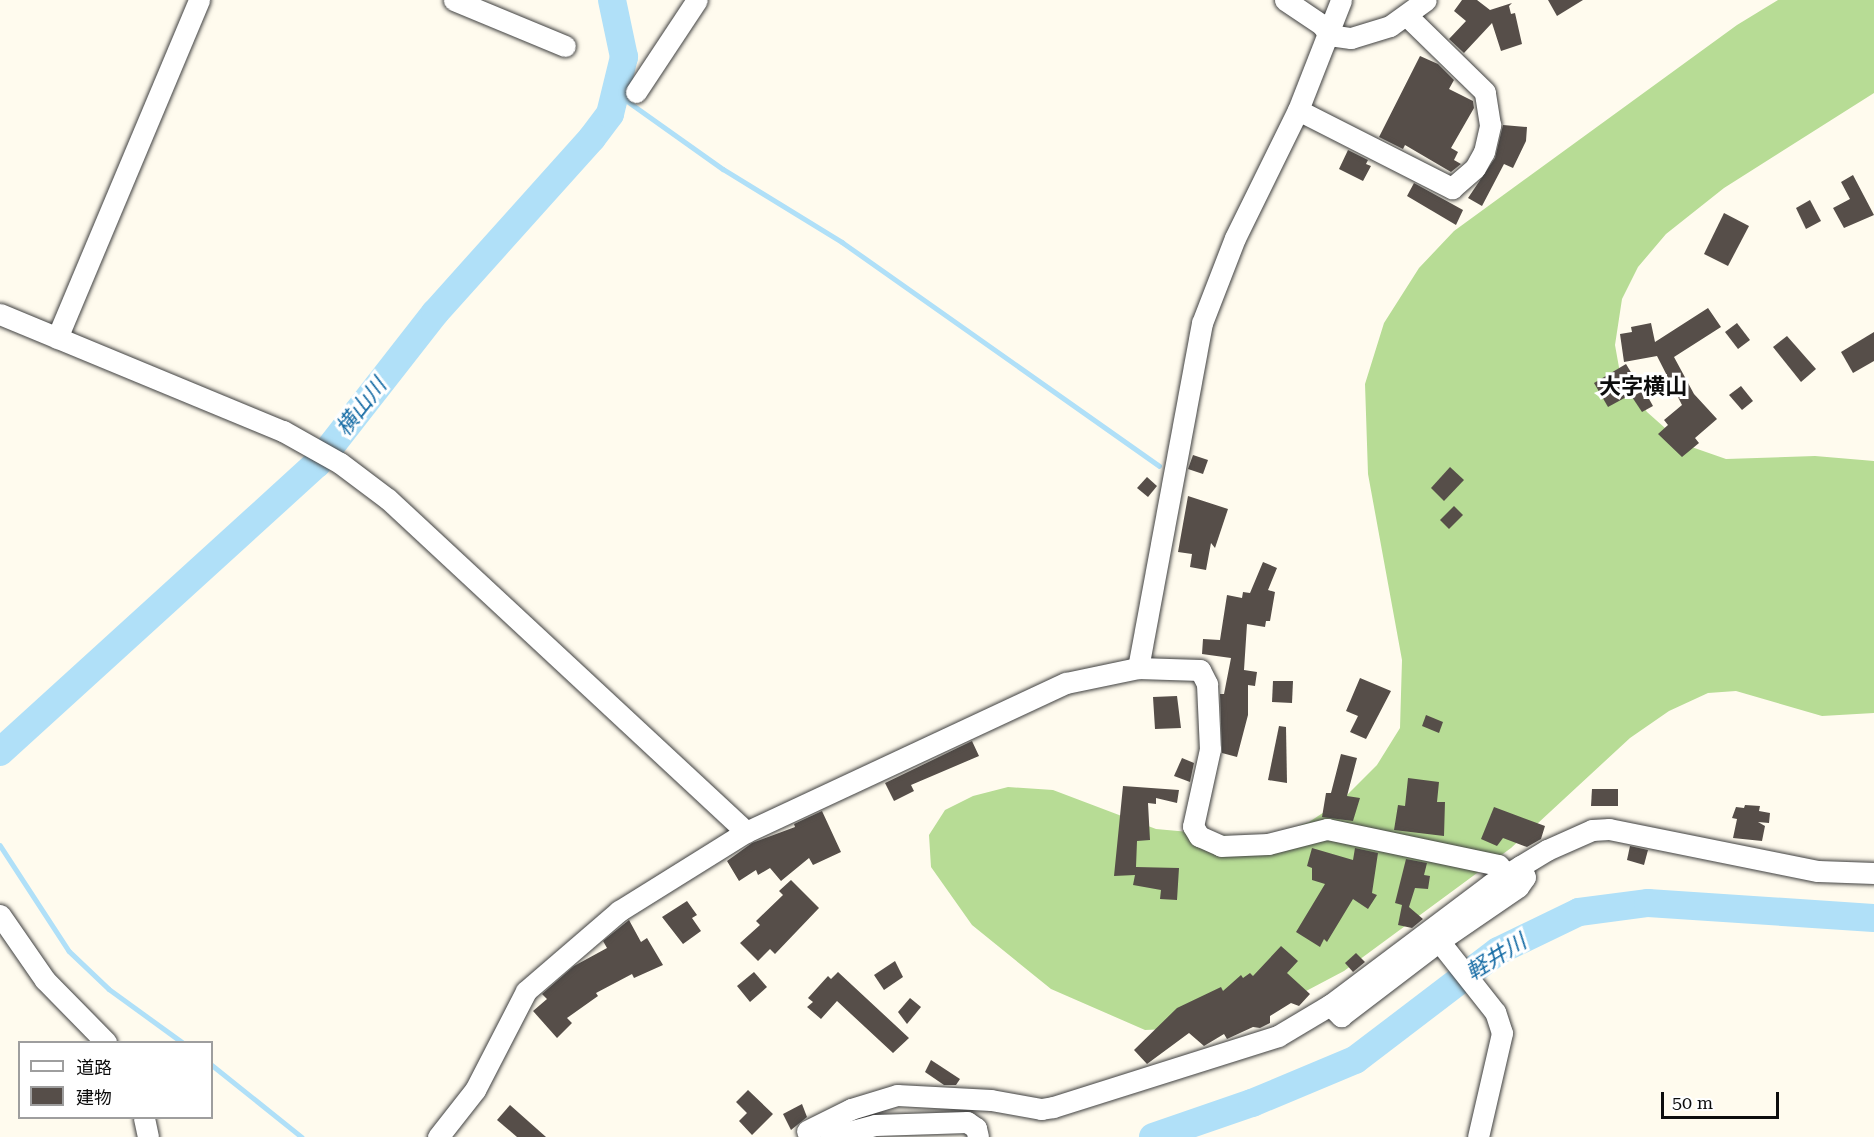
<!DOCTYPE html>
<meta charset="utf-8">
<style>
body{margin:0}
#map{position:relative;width:1874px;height:1137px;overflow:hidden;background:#fffbee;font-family:"Roboto Serif","Noto Sans JP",serif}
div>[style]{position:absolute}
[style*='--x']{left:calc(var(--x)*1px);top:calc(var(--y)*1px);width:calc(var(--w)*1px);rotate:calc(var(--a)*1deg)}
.forest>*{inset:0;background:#b7dc95}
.stream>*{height:4.5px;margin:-2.25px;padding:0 2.25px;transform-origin:2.25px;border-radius:2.25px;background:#b0e0f8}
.river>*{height:28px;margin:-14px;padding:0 14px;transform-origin:14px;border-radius:14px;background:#b0e0f8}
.building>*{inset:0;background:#564e49}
.roads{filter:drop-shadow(0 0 2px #404040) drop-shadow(0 0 2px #404040)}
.minor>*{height:21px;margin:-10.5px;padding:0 10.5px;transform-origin:10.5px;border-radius:10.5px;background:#fff}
span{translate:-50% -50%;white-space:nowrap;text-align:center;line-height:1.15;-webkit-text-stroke:6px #fff;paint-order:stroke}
.neighbourhood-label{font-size:22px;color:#0d0d0d;font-weight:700}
.water-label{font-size:22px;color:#1269a3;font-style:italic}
.legend{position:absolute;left:18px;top:1041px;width:195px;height:78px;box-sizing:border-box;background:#fff;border:2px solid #9e9e9e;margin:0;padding:8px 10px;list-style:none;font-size:18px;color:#0d0d0d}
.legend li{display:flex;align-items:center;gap:12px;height:30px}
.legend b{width:30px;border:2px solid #9e9e9e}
.scale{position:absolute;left:1661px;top:1092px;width:118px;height:27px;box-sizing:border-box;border:3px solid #0d0d0d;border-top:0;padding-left:8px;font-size:18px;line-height:21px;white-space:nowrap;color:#0d0d0d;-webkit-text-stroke:4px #fff;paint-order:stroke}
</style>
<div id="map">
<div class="forest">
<div style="clip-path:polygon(1778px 0,1874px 0,1874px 93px,1724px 188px,1666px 234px,1638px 267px,1622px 299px,1615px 345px,1620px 373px,1647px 412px,1683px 444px,1726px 459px,1815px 456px,1874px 461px,1874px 713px,1822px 716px,1736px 691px,1708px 693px,1669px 711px,1630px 738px,1511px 848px,1344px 971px,1272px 1009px,1214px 1027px,1145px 1030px,1051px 989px,972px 925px,931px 867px,929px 835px,945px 810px,973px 796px,1008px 787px,1053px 790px,1156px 829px,1244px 837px,1278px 833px,1309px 822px,1341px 801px,1377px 765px,1400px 728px,1402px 660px,1368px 474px,1365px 384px,1384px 323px,1419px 268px,1454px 231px,1737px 25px)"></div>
</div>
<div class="stream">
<div style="--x:616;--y:93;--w:131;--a:35.4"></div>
<div style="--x:723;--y:169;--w:140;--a:31.5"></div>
<div style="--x:842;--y:242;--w:388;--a:35.2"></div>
<div style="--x:0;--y:845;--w:126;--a:56.9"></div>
<div style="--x:69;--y:951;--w:55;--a:43.5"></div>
<div style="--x:109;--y:989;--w:90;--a:36"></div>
<div style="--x:212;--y:1065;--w:115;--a:38.7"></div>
</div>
<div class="river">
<div style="--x:0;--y:752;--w:428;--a:-42.3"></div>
<div style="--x:317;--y:464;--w:192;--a:-52"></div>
<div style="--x:435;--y:313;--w:235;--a:-48.1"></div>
<div style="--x:592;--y:138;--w:30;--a:-53"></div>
<div style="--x:610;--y:114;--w:59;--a:-76.2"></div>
<div style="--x:624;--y:57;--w:58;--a:-101.9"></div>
<div style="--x:1153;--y:1137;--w:105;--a:-19"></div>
<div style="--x:1252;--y:1103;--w:112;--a:-22.7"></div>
<div style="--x:1355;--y:1060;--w:180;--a:-37.3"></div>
<div style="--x:1498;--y:951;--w:90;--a:-25.7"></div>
<div style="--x:1579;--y:912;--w:70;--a:-7.4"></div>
<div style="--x:1648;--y:903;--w:226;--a:3.8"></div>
</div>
<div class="building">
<div style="clip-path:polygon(1462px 0,1477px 0,1490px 10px,1512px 3px,1509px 6px,1511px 14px,1515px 13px,1522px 44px,1501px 51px,1492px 23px,1464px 53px,1449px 39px,1466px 21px,1454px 11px)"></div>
<div style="clip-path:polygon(1548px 0,1583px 0,1557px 16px)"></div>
<div style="clip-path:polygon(1420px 56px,1438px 64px,1454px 80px,1449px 89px,1473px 101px,1474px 108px,1451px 148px,1458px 152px,1454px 160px,1461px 164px,1451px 172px,1405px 145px,1403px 149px,1379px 137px)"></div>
<div style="clip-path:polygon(1503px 125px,1527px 127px,1526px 141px,1513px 168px,1504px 164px,1482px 206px,1468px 198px,1495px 158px)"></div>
<div style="clip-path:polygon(1348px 150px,1368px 160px,1366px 164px,1371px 166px,1363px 181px,1339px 169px)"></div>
<div style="clip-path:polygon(1853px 175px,1874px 215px,1844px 228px,1833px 208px,1850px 199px,1841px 182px)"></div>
<div style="clip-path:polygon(1414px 183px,1463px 210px,1456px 225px,1407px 196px)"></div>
<div style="clip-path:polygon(1810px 200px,1821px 221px,1806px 229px,1796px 208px)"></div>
<div style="clip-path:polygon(1724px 213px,1749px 226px,1728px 266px,1704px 254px)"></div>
<div style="clip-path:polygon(1708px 308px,1721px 327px,1674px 357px,1694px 394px,1717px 419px,1695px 438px,1699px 443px,1682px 457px,1658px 434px,1668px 425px,1664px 420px,1682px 405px,1657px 356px,1624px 362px,1620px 334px,1632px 332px,1631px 327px,1651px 323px,1655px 342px)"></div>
<div style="clip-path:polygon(1737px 323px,1750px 340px,1738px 349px,1725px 332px)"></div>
<div style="clip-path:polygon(1874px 332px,1874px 361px,1853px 373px,1841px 352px)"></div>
<div style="clip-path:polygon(1787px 336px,1816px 369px,1801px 382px,1773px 347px)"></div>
<div style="clip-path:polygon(1626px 364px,1641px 389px,1608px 407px,1594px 383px)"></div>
<div style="clip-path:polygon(1741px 386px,1753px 401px,1742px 410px,1729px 395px)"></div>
<div style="clip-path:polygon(1644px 390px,1653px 406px,1642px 412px,1632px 397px)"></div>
<div style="clip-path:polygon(1193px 455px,1208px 460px,1203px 474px,1188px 469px)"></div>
<div style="clip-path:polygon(1450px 467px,1464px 480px,1444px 501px,1431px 488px)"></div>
<div style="clip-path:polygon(1147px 477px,1157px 486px,1148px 497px,1137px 488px)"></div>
<div style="clip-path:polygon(1188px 496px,1228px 509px,1215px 548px,1211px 543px,1206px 570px,1190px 567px,1192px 554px,1178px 552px)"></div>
<div style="clip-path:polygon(1454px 506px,1463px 515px,1449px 529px,1440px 520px)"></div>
<div style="clip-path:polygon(1263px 562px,1277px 568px,1268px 590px,1275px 592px,1270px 621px,1266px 621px,1265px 627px,1247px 624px,1244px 670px,1257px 672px,1255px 686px,1248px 685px,1248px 715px,1237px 757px,1222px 753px,1220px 694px,1224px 694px,1231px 658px,1202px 654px,1203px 639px,1220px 640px,1227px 595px,1242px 598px,1243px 592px,1250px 593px)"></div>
<div style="clip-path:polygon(1360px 678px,1391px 691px,1366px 739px,1350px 732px,1358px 716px,1346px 711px)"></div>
<div style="clip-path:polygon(1273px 681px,1293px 681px,1292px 703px,1272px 702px)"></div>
<div style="clip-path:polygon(1177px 696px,1181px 728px,1155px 729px,1153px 697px)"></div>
<div style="clip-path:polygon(1426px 715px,1443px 722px,1439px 733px,1422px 726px)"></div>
<div style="clip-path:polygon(1279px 726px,1286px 727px,1287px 783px,1268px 780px)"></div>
<div style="clip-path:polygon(972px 741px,979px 756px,911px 785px,914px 791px,894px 801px,885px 783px)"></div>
<div style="clip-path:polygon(1341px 754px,1357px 758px,1347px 796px,1360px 798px,1353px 821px,1322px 817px,1326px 793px,1331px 793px)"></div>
<div style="clip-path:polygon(1182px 758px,1194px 763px,1190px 782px,1174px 776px)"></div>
<div style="clip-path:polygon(1408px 778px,1439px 782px,1437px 802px,1445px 802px,1444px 836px,1394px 830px,1398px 805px,1405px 806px)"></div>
<div style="clip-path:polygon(1123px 786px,1179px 790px,1177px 803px,1156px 798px,1156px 804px,1148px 803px,1150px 840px,1137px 841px,1136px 867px,1179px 868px,1177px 900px,1160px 899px,1161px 890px,1133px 885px,1135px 875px,1114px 876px)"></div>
<div style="clip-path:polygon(1592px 789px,1618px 789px,1618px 806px,1591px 806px)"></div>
<div style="clip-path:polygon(1745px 805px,1760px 806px,1759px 811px,1770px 813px,1769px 823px,1758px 822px,1765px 826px,1762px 841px,1733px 838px,1737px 819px,1732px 818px,1736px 807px,1744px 808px)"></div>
<div style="clip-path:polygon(1494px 807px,1545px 826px,1541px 839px,1527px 847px,1503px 838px,1497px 846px,1481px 839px)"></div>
<div style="clip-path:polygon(822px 811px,841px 852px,813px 865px,809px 858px,781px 881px,770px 868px,758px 875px,756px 870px,739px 881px,727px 861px,752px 843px,795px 827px,794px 824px)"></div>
<div style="clip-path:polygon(1630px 846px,1648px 850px,1644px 865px,1627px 860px)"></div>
<div style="clip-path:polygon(1312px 848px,1353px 860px,1355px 848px,1378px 853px,1372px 893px,1377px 895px,1368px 909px,1353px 899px,1327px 942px,1324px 939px,1320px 947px,1296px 932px,1325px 884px,1312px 880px,1312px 868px,1307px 866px)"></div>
<div style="clip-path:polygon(1406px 859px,1427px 863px,1424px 875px,1430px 876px,1428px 889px,1415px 888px,1409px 907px,1423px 919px,1412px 928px,1398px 925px,1402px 905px,1395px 903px)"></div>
<div style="clip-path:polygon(791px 880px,819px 908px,775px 954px,770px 949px,758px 961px,740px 943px,760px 925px,756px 921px,783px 895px,779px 891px)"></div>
<div style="clip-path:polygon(687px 901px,697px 915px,692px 918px,701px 931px,683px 944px,662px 917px)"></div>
<div style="clip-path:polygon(629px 920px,641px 942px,647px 938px,663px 965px,634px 978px,632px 974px,596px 993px,598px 996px,567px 1018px,572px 1023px,557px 1038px,533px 1011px,547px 999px,542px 994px,574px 966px,607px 948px,603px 941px)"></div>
<div style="clip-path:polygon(1281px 946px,1298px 961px,1287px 973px,1310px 994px,1299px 1006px,1291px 1003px,1270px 1016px,1270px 1023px,1260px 1028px,1253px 1027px,1227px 1039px,1224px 1034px,1204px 1046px,1189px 1033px,1147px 1064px,1134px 1050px,1177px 1008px,1221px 987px,1223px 991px,1241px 975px,1243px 978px,1250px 973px,1253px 976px)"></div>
<div style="clip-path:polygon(1356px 953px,1365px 962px,1353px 972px,1345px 963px)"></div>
<div style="clip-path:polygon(895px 961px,903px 977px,884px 990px,874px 975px)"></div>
<div style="clip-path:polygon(754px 972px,767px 987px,750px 1002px,737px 986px)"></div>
<div style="clip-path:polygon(838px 972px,909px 1038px,893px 1053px,837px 1001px,821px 1019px,807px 1007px,813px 1002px,808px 998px,828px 976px,831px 979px)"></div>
<div style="clip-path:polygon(910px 998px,921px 1007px,907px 1024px,898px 1012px)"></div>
<div style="clip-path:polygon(931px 1060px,960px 1079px,956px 1085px,944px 1085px,925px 1072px)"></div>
<div style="clip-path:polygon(748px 1090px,773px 1114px,752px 1135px,739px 1121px,747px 1113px,736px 1102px)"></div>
<div style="clip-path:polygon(802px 1104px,807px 1117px,791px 1130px,783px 1114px)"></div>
<div style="clip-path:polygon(510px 1105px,546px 1137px,517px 1137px,497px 1120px)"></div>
</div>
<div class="roads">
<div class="minor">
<div style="--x:454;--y:0;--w:120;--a:22.5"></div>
<div style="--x:1285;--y:0;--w:45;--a:34"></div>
<div style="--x:1322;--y:25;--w:12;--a:55"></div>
<div style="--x:1329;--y:35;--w:22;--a:8"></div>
<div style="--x:1351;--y:38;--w:41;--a:-17.1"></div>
<div style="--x:1390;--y:26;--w:44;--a:-35.8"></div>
<div style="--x:636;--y:92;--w:110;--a:-56.5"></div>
<div style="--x:1298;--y:110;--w:173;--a:26.9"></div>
<div style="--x:1452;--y:188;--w:30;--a:-41"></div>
<div style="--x:1475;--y:168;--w:18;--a:-61"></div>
<div style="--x:1484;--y:152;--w:28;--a:-77"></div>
<div style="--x:1490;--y:125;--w:33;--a:-99"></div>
<div style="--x:1485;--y:92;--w:109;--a:-135.7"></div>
<div style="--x:0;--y:314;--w:306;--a:22.5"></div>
<div style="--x:283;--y:431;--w:65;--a:29.3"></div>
<div style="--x:340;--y:463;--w:60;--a:36.9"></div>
<div style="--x:388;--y:499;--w:489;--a:42.9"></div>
<div style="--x:57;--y:338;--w:367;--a:-67.2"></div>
<div style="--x:1138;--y:668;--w:351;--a:-79.5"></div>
<div style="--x:1202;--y:323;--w:91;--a:-68.8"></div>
<div style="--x:1235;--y:238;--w:143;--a:-63.8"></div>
<div style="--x:1298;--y:110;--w:118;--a:-68.6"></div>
<div style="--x:0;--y:915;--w:79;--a:55.3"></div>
<div style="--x:45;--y:980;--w:87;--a:45.5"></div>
<div style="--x:1330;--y:1005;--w:16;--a:45"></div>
<div style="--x:1341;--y:1016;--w:123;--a:-37.4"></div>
<div style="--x:144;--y:1118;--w:19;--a:78"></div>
<div style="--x:807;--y:1131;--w:49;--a:-26.6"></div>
<div style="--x:851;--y:1109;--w:48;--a:-16.9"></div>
<div style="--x:897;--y:1095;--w:94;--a:3"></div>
<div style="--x:991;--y:1100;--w:51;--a:10.2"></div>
<div style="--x:1041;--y:1109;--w:12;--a:-9"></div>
<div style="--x:1053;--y:1107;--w:236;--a:-17.5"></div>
<div style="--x:1278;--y:1036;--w:61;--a:-30.8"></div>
<div style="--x:1330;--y:1005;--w:201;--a:-36.9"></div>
<div style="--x:1491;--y:884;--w:66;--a:-31.3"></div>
<div style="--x:1547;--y:850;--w:49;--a:-24"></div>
<div style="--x:1592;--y:830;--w:17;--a:-3"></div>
<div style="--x:1609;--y:829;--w:213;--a:11.4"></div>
<div style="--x:1818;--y:871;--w:56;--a:2"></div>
<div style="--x:438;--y:1137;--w:60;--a:-51.8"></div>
<div style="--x:475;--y:1090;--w:111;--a:-62.7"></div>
<div style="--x:526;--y:991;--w:123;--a:-40.7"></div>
<div style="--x:619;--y:911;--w:150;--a:-31.9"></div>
<div style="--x:746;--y:832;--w:353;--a:-25"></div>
<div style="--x:1066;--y:683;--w:74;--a:-11.8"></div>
<div style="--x:1138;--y:668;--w:62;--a:1.8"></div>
<div style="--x:1200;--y:670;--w:16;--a:63"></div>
<div style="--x:1207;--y:684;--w:65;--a:87.4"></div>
<div style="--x:1210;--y:749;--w:79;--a:102.4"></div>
<div style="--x:1193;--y:826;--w:12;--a:59"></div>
<div style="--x:1199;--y:836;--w:24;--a:24"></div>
<div style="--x:1221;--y:846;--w:47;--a:-2.4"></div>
<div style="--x:1268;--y:844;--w:61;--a:-14.3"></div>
<div style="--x:1327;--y:829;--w:175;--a:11.9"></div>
<div style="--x:1498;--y:865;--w:13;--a:45"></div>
<div style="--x:830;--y:1137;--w:47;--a:-14.9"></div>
<div style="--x:875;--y:1125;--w:92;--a:-1.9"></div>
<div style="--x:967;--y:1122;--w:11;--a:34"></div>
<div style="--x:976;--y:1128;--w:9;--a:77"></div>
<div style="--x:1478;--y:1137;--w:107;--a:-77"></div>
<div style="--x:1502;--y:1033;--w:22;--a:-108"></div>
<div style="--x:1495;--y:1012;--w:90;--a:-128.3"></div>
<div style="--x:1439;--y:941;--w:96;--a:-34.4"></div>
<div style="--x:1518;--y:887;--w:12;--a:-55"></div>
<div style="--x:1525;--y:877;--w:12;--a:-114"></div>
</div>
</div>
<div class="neighbourhood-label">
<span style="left:1643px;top:387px">大字横山</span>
</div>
<div class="water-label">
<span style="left:361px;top:407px;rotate:-52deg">横山川</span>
<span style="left:1496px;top:957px;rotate:-32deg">軽井川</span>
</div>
<ul class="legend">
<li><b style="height:8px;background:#fff"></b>道路</li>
<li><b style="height:16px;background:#564e49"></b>建物</li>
</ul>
<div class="scale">50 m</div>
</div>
